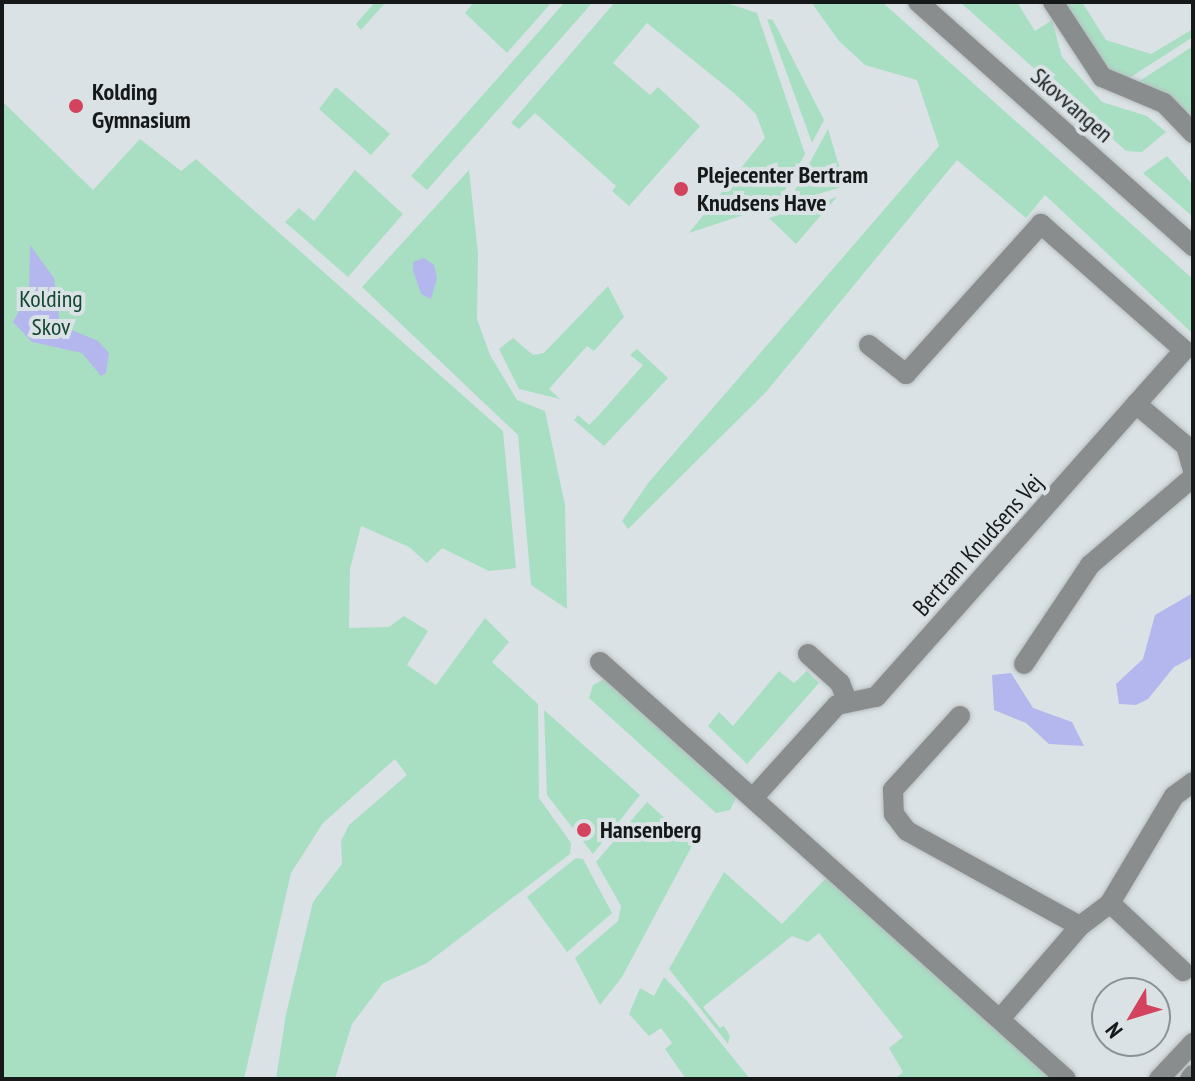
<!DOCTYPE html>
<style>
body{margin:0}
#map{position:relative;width:1195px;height:1081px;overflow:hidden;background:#dae2e5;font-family:"PT Sans Narrow",sans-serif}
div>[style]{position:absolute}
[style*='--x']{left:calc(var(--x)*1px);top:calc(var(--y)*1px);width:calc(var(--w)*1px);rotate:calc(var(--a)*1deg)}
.green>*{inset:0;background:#a8dfc3}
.water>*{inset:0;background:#b4b6ee}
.roads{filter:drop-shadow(0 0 2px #b7bec0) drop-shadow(0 0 2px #b7bec0)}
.minor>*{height:20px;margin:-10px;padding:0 10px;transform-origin:10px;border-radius:10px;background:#8a8d8d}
.tertiary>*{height:20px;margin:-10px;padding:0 10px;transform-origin:10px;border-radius:10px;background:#8a8d8d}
.dots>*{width:22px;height:22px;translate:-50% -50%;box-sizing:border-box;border:4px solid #dae2e5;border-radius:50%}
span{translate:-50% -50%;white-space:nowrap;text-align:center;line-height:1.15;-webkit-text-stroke:8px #dae2e5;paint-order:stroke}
.poi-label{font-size:24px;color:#16191a;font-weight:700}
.left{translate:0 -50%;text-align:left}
.street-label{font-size:24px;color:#16191a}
.park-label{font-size:24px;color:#124631}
.frame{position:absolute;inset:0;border:4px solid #16191a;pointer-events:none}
.north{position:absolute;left:1091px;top:977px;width:80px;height:80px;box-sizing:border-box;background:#dae2e5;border:2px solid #8c9294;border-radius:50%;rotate:232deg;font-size:22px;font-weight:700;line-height:32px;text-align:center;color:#16191a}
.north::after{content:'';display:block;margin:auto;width:28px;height:36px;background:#d3435d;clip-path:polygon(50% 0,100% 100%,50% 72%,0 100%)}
</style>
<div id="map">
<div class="green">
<div style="clip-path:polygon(375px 2px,386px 2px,361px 30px,356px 24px)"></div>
<div style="clip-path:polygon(474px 2px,552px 2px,507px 53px,465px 13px)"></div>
<div style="clip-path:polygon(565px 2px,593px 2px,427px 190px,411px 176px)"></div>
<div style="clip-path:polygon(615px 2px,724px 2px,757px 13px,805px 154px,777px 204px,689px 233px,765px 138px,756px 114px,734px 93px,647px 23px,613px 63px,650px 95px,658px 87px,700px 126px,629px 206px,612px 191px,616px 186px,535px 113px,519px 129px,511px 123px)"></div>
<div style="clip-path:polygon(811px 2px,882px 2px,1193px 279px,1193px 334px,1045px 195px,1026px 218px,957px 160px,766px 392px,628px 529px,622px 521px,649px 482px,939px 146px,917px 80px,865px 65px,839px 41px)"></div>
<div style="clip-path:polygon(960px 2px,1017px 2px,1035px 31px,1052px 20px,1062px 57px,1102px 102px,1147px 116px,1166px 132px,1142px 152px,1126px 151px)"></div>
<div style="clip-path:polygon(1063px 2px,1082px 2px,1106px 40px,1151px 54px,1193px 29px,1193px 37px,1123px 82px,1103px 65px)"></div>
<div style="clip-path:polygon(767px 19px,773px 20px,824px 120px,812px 143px)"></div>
<div style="clip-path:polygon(1193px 46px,1193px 120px,1174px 99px,1132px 86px)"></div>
<div style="clip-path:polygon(336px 87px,390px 134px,371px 155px,319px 109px)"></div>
<div style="clip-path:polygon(2px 101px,93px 190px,140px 139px,181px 171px,196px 159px,503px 431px,516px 568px,489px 571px,442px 548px,427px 563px,409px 547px,361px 526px,350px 569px,349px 628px,389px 627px,404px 616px,428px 631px,407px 665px,436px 685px,485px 618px,509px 642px,492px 662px,538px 704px,539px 798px,571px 843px,570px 854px,427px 963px,383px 983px,352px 1024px,335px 1079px,276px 1079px,286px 1014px,313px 902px,342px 864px,341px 841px,349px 825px,407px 775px,395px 759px,323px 823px,291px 873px,244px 1079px,2px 1079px)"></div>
<div style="clip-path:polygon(828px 129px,845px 186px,788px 203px)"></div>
<div style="clip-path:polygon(1167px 156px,1193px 185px,1193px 217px,1143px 173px)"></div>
<div style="clip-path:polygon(355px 170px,403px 214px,348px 277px,285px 222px,299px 208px,314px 221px)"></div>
<div style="clip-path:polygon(469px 170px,478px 253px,477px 319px,490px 355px,517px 400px,545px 411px,565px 505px,567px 609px,531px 585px,518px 435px,362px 287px)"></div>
<div style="clip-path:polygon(837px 197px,796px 244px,769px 218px)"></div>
<div style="clip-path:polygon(608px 286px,624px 317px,594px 351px,587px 346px,549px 389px,560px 399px,519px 389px,499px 349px,513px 338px,533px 355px,544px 353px)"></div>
<div style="clip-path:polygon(637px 349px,668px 378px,604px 446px,574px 420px,578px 415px,589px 425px,599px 415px,643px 365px,630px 355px)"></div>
<div style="clip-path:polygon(779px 671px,794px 683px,807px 671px,819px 683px,747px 764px,708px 726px,719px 712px,733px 726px)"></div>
<div style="clip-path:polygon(604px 679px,736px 798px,730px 810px,716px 813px,589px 698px,593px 685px)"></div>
<div style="clip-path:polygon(544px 710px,640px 795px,593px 854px,547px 795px)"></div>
<div style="clip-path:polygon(647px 802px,693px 844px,622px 977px,600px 1005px,575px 958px,618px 921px,621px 906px,596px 862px)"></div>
<div style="clip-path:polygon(576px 858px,583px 859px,612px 913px,567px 952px,527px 897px)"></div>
<div style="clip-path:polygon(724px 872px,782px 924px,826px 878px,1053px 1079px,895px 1079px,903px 1072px,889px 1048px,903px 1037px,819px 933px,808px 942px,792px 936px,703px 1007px,720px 1028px,724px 1026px,730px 1036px,728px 1044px,669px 969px)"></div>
<div style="clip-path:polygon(664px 977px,688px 1002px,750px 1079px,686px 1079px,665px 1049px,672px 1043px,661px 1028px,649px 1036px,629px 1014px,640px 988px,654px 996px)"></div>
</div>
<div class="water">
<div style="clip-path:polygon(30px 245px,54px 278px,60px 325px,98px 341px,109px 353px,106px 373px,101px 376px,82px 353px,32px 342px,13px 322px,29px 293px)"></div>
<div style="clip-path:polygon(424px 258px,434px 265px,437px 278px,431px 299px,421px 294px,413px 270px,413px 262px)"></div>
<div style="clip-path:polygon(1193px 593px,1193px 657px,1174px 667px,1148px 699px,1136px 705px,1119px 704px,1116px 684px,1143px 659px,1155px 615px)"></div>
<div style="clip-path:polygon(1011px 673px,1033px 708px,1072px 722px,1084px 746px,1049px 744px,1026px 723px,994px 710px,992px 675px)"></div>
</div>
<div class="roads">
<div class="minor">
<div style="--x:1053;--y:2;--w:90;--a:56.8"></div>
<div style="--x:1102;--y:77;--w:67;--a:22.8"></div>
<div style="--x:1164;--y:103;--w:42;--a:46"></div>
<div style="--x:1136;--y:404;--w:65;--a:40"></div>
<div style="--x:1186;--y:446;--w:25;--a:74"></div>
<div style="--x:808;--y:654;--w:43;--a:42.2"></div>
<div style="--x:840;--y:683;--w:18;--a:68"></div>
<div style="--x:600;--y:662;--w:625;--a:41.82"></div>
<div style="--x:1024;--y:664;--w:119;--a:-56.3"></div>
<div style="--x:1090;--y:565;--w:135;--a:-40.5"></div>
<div style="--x:960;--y:716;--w:100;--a:132.2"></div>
<div style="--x:893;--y:790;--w:24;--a:88"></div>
<div style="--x:894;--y:814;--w:21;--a:53"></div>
<div style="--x:907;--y:831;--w:197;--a:28.8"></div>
<div style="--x:753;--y:798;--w:125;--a:-47.9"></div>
<div style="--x:837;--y:705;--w:40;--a:-12"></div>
<div style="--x:876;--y:697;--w:464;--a:-48.4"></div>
<div style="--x:1184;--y:350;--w:191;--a:-138.6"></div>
<div style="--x:1041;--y:224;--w:202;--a:132"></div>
<div style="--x:906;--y:374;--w:47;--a:-141.9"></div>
<div style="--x:1110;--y:903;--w:100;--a:43"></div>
<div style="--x:1000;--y:1019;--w:123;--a:-49.3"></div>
<div style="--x:1080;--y:926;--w:38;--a:-37"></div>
<div style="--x:1110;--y:903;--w:125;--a:-59.1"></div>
<div style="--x:1174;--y:796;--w:24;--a:-36"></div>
</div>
<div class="tertiary">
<div style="--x:918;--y:2;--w:368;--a:41.6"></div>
<div style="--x:1159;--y:1079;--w:50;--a:-46.6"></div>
<div style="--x:1190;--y:1079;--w:5;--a:-53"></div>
</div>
</div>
<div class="dots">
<div style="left:76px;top:106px;background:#d3435d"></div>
<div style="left:681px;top:189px;background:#d3435d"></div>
<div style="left:584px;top:830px;background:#d3435d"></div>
</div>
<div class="poi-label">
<span class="left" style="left:92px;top:106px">Kolding<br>Gymnasium</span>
<span class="left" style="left:697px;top:189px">Plejecenter Bertram<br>Knudsens Have</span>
<span class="left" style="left:600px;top:830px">Hansenberg</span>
</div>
<div class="street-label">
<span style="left:1072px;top:105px;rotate:41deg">Skovvangen</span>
<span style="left:978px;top:545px;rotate:-48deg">Bertram Knudsens Vej</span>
</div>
<div class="park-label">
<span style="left:51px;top:313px">Kolding<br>Skov</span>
</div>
<div class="frame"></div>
<div class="north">N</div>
</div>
